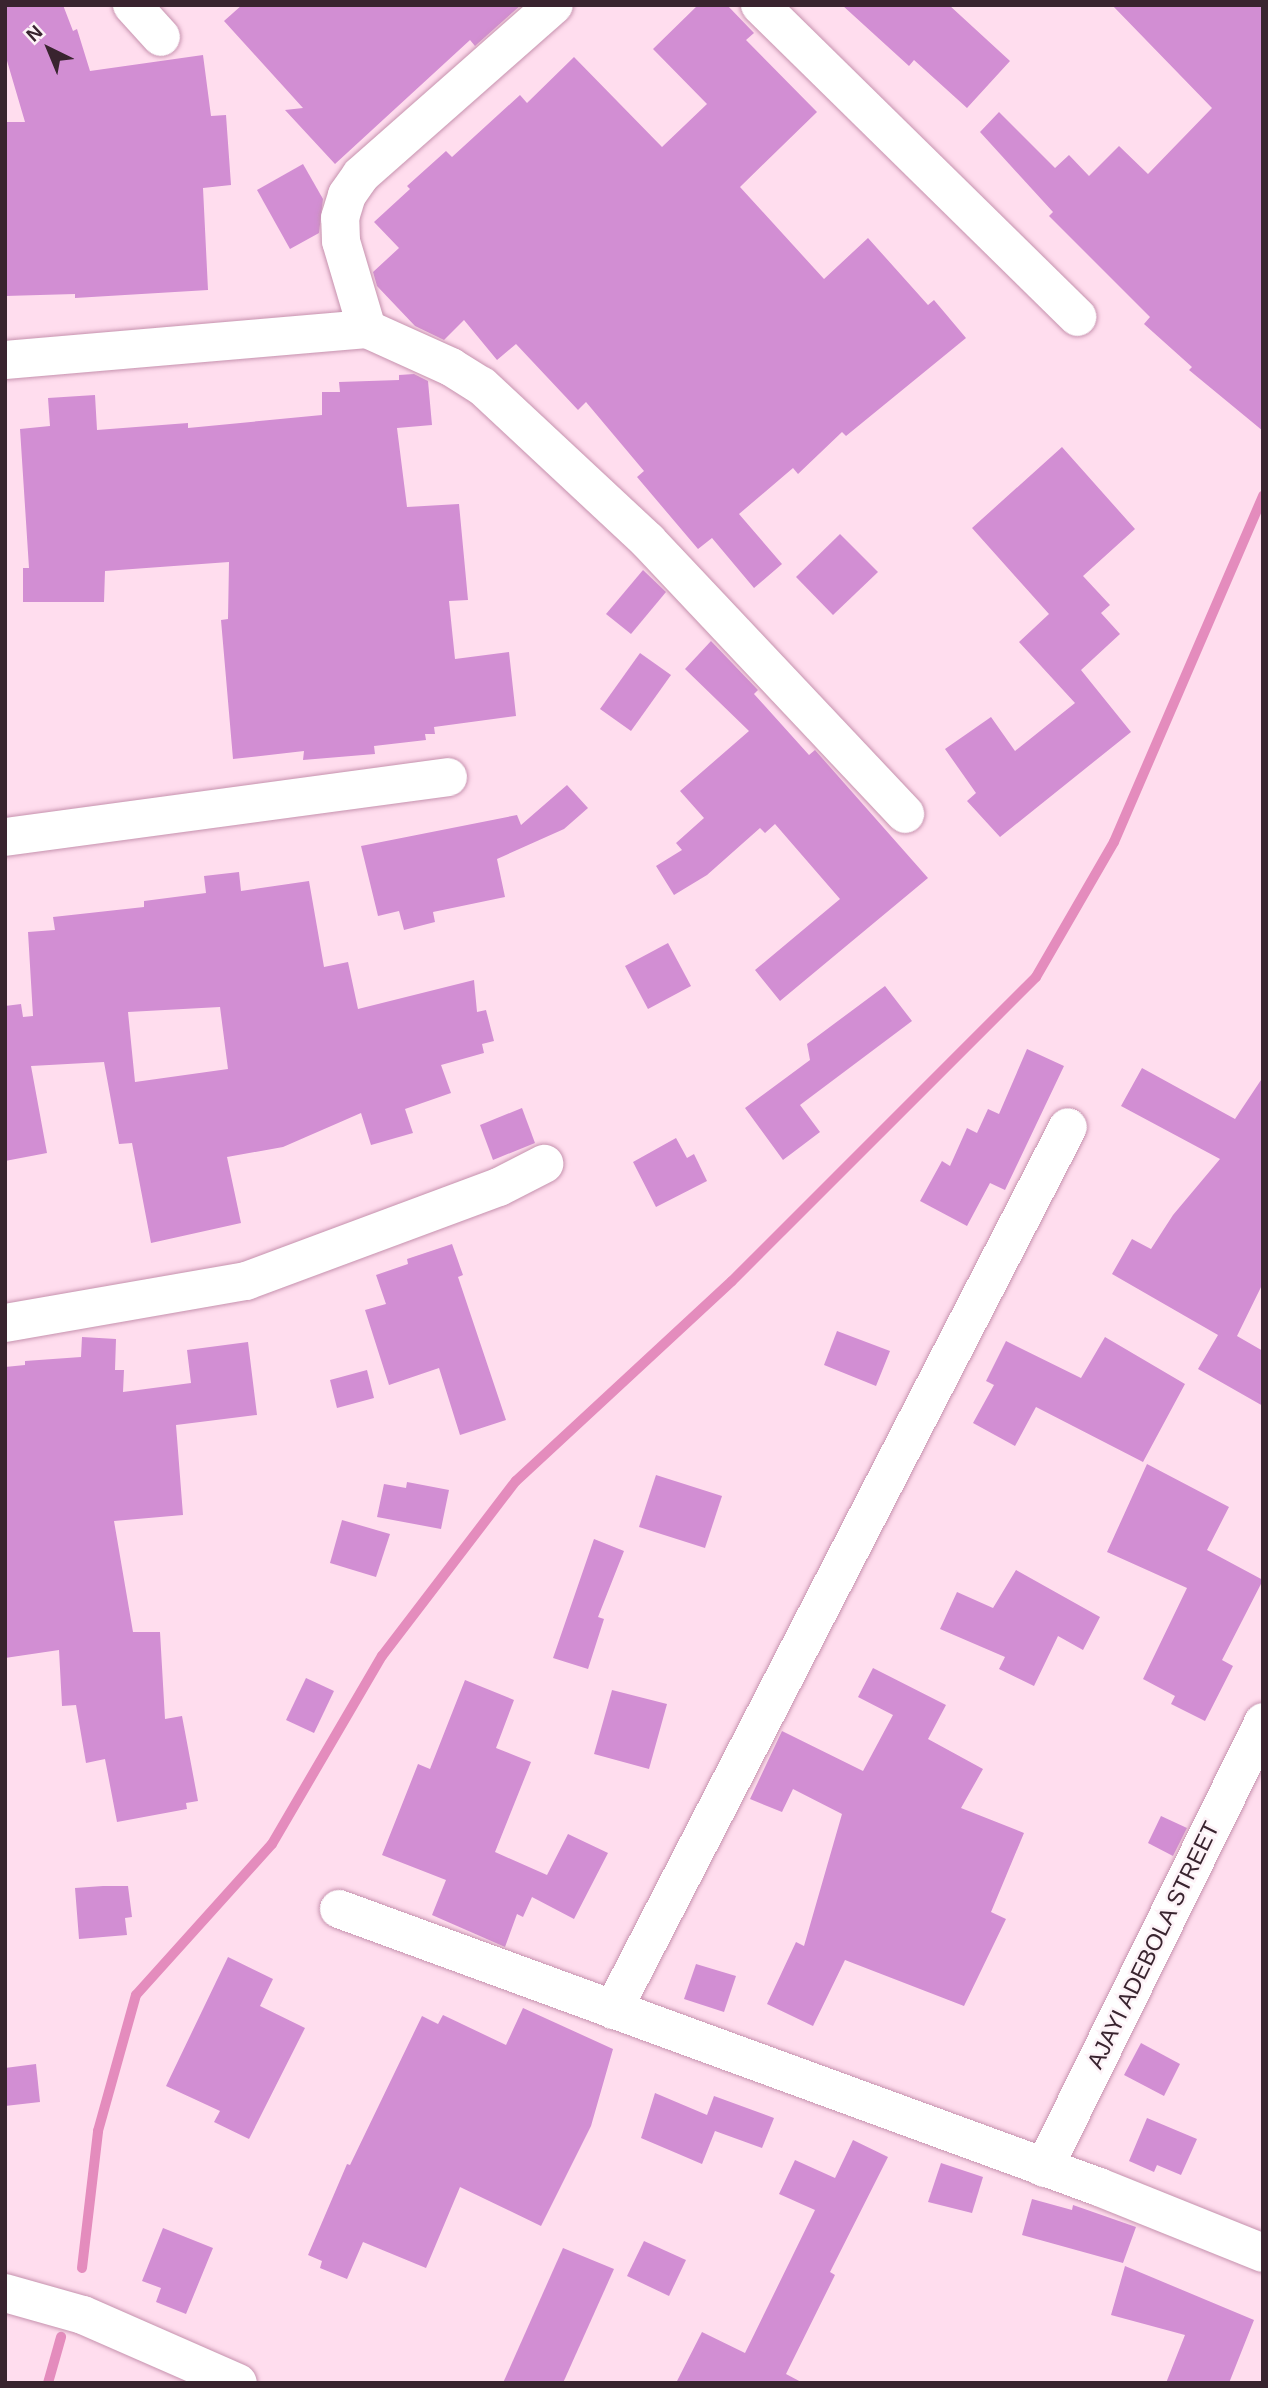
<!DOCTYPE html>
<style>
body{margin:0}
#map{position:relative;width:1268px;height:2388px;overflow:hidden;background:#fde;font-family:Arial,sans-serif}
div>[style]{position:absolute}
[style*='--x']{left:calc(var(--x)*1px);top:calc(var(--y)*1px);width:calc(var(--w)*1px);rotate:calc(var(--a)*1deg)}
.stream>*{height:10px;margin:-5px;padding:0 5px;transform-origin:5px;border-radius:5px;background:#e48cbd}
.building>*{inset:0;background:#d28ed3}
.roads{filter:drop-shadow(0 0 2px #c692ae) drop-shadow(0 0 2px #c692ae)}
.minor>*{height:38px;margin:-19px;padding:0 19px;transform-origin:19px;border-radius:19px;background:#fff}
span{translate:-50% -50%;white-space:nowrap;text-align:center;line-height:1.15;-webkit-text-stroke:5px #fdf2f7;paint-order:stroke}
.street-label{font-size:23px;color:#39242f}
.frame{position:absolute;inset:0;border:7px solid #39242f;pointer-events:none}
.north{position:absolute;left:14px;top:14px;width:70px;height:70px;-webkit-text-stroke:5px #fdf2f7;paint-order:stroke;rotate:317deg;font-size:19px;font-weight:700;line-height:28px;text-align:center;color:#39242f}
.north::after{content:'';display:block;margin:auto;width:24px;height:32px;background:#39242f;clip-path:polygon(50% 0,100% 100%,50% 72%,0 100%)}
</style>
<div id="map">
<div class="stream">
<div style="--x:82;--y:2268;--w:138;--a:-83.3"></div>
<div style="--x:98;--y:2131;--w:141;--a:-74.4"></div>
<div style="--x:136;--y:1995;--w:203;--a:-48"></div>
<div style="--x:272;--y:1844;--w:218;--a:-59.7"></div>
<div style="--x:382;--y:1656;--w:220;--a:-52.6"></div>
<div style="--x:516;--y:1481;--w:294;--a:-42.8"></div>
<div style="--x:732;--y:1281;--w:430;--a:-45"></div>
<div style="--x:1036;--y:977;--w:156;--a:-60"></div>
<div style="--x:1114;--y:842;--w:377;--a:-66.7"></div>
<div style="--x:48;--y:2383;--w:48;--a:-74.2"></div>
</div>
<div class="building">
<div style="clip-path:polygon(5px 5px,63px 5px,73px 31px,77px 29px,90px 71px,203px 55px,211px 116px,226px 115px,231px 185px,203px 188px,208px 290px,75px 298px,75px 294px,5px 296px,5px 122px,25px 122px,5px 54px)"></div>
<div style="clip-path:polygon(242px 5px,521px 5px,475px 46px,470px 40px,335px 164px,285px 110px,303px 108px,224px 21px)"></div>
<div style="clip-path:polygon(698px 5px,727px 5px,754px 33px,746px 40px,817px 112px,740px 187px,824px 279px,868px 238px,928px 305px,934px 300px,966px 338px,846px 436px,842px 432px,798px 474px,793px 468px,739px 514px,782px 564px,754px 588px,712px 538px,698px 549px,637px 477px,644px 471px,586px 402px,578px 410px,516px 344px,497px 360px,464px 320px,444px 340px,415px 326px,377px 286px,373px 272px,399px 248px,374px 222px,410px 189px,407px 186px,446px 151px,452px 157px,520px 95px,527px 103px,574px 57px,662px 147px,707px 104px,653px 49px)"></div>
<div style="clip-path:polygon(842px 5px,949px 5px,1010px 61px,967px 108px,914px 60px,909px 66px)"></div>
<div style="clip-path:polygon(1112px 5px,1263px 5px,1263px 431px,1189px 370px,1192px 367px,1144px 324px,1150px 317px,1049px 216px,1053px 212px,980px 132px,999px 112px,1055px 168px,1069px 155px,1089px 176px,1119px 146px,1148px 174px,1212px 108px)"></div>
<div style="clip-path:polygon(303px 164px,323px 199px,319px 233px,290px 249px,257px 190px)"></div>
<div style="clip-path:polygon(414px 374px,428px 381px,432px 425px,397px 428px,407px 507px,459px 504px,468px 600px,449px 601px,455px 659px,509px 652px,516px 716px,434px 727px,435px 734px,425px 734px,426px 740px,374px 746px,375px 754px,303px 760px,304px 751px,233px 759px,221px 620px,228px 619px,229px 562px,105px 571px,104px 602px,23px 602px,23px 568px,29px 568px,20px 429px,50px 426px,48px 398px,95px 395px,97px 430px,188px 423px,188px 428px,322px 415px,322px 392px,340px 392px,339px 382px,399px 380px,399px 375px)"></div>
<div style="clip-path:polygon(1062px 447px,1135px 529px,1083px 576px,1110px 605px,1101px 613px,1120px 634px,1081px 670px,1131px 732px,1000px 837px,967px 801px,976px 793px,945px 749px,991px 717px,1015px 751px,1075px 703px,1019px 642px,1049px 614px,972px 528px)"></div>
<div style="clip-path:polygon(840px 534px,878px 572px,833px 615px,796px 577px)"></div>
<div style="clip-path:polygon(643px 570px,666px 592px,631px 634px,606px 614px)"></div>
<div style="clip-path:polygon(711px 641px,758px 690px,754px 694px,809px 755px,815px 750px,928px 878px,780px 1001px,755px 970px,840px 899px,775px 824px,765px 833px,760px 828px,707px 875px,674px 895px,656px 866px,682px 850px,676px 843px,704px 818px,680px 791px,749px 731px,685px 669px)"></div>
<div style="clip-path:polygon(640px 653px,671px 675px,631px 731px,600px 709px)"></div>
<div style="clip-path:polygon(567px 785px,588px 808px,564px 829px,497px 859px,505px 897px,433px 912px,435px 922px,404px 930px,399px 911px,378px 916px,361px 846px,517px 815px,521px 825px)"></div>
<div style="clip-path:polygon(evenodd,239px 872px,241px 891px,309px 881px,324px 967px,348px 962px,358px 1009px,474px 980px,477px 1012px,486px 1010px,494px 1041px,482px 1044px,484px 1053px,441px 1065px,451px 1093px,405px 1109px,413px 1133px,371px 1145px,361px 1113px,283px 1147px,227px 1157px,241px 1223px,151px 1243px,132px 1143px,119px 1144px,104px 1062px,31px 1066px,47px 1153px,5px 1161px,5px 1006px,21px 1004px,23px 1017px,33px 1016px,28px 932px,55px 930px,53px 917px,144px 907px,144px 901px,206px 893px,204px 876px,239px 872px,220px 1007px,228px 1069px,135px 1082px,128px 1012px,220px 1007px)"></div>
<div style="clip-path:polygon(668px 943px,691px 986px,648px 1009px,625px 966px)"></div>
<div style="clip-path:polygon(885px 986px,912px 1021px,800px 1105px,820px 1132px,783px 1160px,745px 1108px,810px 1060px,807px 1044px)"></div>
<div style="clip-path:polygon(1027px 1049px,1064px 1066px,1005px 1190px,990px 1183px,967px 1226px,920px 1201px,942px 1161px,950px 1166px,967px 1128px,977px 1133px,988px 1109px,999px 1114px)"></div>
<div style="clip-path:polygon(1142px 1068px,1235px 1119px,1263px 1077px,1263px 1283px,1237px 1336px,1263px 1351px,1263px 1406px,1198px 1369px,1218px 1335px,1112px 1274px,1132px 1239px,1151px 1249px,1173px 1215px,1220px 1159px,1121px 1106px)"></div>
<div style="clip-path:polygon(522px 1108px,535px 1143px,493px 1160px,480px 1125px)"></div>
<div style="clip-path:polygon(676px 1138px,687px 1158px,694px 1154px,707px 1181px,656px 1207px,633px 1162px)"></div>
<div style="clip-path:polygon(452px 1244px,463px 1275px,458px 1277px,506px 1420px,460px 1435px,439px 1368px,389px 1385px,365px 1310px,386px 1304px,376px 1275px,408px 1264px,407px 1259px)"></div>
<div style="clip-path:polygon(837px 1331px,890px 1351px,876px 1386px,824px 1365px)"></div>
<div style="clip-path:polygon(82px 1337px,116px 1339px,115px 1370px,124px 1370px,123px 1392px,191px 1383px,187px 1350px,248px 1342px,257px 1415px,176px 1425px,183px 1515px,114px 1521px,133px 1632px,160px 1632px,165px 1719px,182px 1716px,198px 1801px,186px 1803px,187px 1809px,117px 1822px,105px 1759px,86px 1763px,76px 1705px,62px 1706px,59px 1650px,5px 1658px,5px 1367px,25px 1365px,25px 1361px,81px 1357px)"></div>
<div style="clip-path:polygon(1105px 1337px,1185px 1384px,1143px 1462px,1036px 1407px,1015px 1446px,973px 1423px,994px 1385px,986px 1381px,1006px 1341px,1081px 1378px)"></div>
<div style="clip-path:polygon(367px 1370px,374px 1398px,337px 1408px,330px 1380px)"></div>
<div style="clip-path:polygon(1147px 1464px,1229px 1507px,1207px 1550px,1263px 1580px,1222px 1660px,1233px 1666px,1205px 1721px,1171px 1704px,1175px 1696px,1143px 1679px,1187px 1588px,1107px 1552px)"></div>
<div style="clip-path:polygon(656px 1475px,722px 1496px,705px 1548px,639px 1527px)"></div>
<div style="clip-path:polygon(407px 1482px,449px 1490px,441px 1529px,377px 1517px,384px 1484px,406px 1488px)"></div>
<div style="clip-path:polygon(342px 1520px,390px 1534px,376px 1577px,330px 1563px)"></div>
<div style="clip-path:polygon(594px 1539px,624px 1551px,598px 1617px,604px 1619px,588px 1669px,553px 1658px)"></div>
<div style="clip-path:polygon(1016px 1570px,1100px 1617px,1083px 1650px,1058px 1636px,1034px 1686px,999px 1669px,1005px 1657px,940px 1629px,957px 1592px,993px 1608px)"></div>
<div style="clip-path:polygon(873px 1668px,946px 1705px,928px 1739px,983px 1769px,961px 1808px,1024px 1833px,991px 1912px,1006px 1919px,964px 2006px,845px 1960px,813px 2026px,767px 2004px,796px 1942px,804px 1946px,842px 1814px,793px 1789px,782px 1812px,750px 1799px,782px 1731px,863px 1771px,893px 1715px,858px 1697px)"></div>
<div style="clip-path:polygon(306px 1678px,334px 1691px,314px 1733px,286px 1720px)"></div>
<div style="clip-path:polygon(465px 1680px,514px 1700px,496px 1748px,531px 1762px,495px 1852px,547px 1875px,568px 1834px,608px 1853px,574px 1919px,532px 1897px,523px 1917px,517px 1914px,505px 1947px,432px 1915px,446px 1880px,382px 1855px,418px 1764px,430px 1769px)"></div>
<div style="clip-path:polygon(612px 1690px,667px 1704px,649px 1769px,594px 1754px)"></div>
<div style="clip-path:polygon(1161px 1816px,1187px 1828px,1173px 1856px,1148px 1843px)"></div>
<div style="clip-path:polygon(103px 1886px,128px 1886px,132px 1917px,125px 1918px,127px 1935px,79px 1939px,75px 1888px)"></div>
<div style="clip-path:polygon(228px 1957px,273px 1979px,260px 2006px,305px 2028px,249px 2139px,214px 2122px,220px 2111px,166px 2086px)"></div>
<div style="clip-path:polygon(696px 1964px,736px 1976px,724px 2012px,684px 1999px)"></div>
<div style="clip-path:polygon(523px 2008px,613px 2049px,591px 2126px,541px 2226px,460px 2187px,426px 2268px,363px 2242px,347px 2279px,320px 2268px,322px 2261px,308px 2255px,347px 2164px,350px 2165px,422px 2016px,438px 2024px,443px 2015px,506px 2045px)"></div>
<div style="clip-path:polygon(1141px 2043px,1180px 2064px,1164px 2096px,1124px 2075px)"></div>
<div style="clip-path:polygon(36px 2064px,40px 2102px,5px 2106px,5px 2068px)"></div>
<div style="clip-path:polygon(655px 2093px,707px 2115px,714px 2096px,774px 2118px,762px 2148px,715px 2131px,702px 2164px,641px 2138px)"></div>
<div style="clip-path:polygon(1147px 2118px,1197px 2139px,1181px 2175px,1157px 2165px,1154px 2172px,1129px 2161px)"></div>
<div style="clip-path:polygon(853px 2140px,888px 2157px,830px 2272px,835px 2275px,786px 2374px,803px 2383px,676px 2383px,702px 2332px,745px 2353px,815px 2210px,779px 2194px,795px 2160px,835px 2178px)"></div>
<div style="clip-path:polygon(941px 2163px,983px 2177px,972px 2213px,928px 2202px)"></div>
<div style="clip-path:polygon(1032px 2199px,1072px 2210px,1073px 2205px,1136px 2227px,1123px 2263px,1022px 2235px)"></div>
<div style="clip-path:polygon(163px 2228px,213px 2248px,186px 2314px,156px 2302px,161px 2288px,142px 2281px)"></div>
<div style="clip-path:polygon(644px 2241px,686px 2260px,669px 2296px,627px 2276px)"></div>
<div style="clip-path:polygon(563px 2248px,614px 2269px,563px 2383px,503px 2383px)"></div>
<div style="clip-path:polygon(1125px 2266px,1254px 2320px,1229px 2383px,1166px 2383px,1185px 2335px,1111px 2315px)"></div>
</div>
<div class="roads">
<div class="minor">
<div style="--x:132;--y:5;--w:43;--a:47.8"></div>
<div style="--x:760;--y:5;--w:445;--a:44.5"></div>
<div style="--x:367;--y:329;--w:92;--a:-106.5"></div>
<div style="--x:341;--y:241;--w:23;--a:-92"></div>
<div style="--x:340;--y:218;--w:24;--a:-73"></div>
<div style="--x:347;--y:195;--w:24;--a:-55"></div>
<div style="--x:361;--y:175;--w:257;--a:-41.4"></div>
<div style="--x:5;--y:360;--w:363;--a:-4.9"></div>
<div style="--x:367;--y:329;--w:92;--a:24.3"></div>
<div style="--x:451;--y:367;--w:36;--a:32"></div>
<div style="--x:482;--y:386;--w:227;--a:43"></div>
<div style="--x:648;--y:541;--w:375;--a:46.7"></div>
<div style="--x:5;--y:837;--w:447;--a:-7.7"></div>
<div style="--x:5;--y:1323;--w:245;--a:-9.9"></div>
<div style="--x:246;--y:1281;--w:270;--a:-20.4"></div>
<div style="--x:499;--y:1187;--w:51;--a:-27.1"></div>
<div style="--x:339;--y:1909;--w:809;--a:20.09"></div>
<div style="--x:1099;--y:2187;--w:177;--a:21.9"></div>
<div style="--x:613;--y:2010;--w:993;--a:-62.74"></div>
<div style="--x:1044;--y:2168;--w:497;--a:-63.8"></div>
<div style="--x:5;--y:2293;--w:81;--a:15.8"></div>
<div style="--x:83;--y:2315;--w:169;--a:23.7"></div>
</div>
</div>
<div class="street-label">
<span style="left:1153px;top:1945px;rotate:-64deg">AJAYI ADEBOLA STREET</span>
</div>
<div class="frame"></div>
<div class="north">N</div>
</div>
